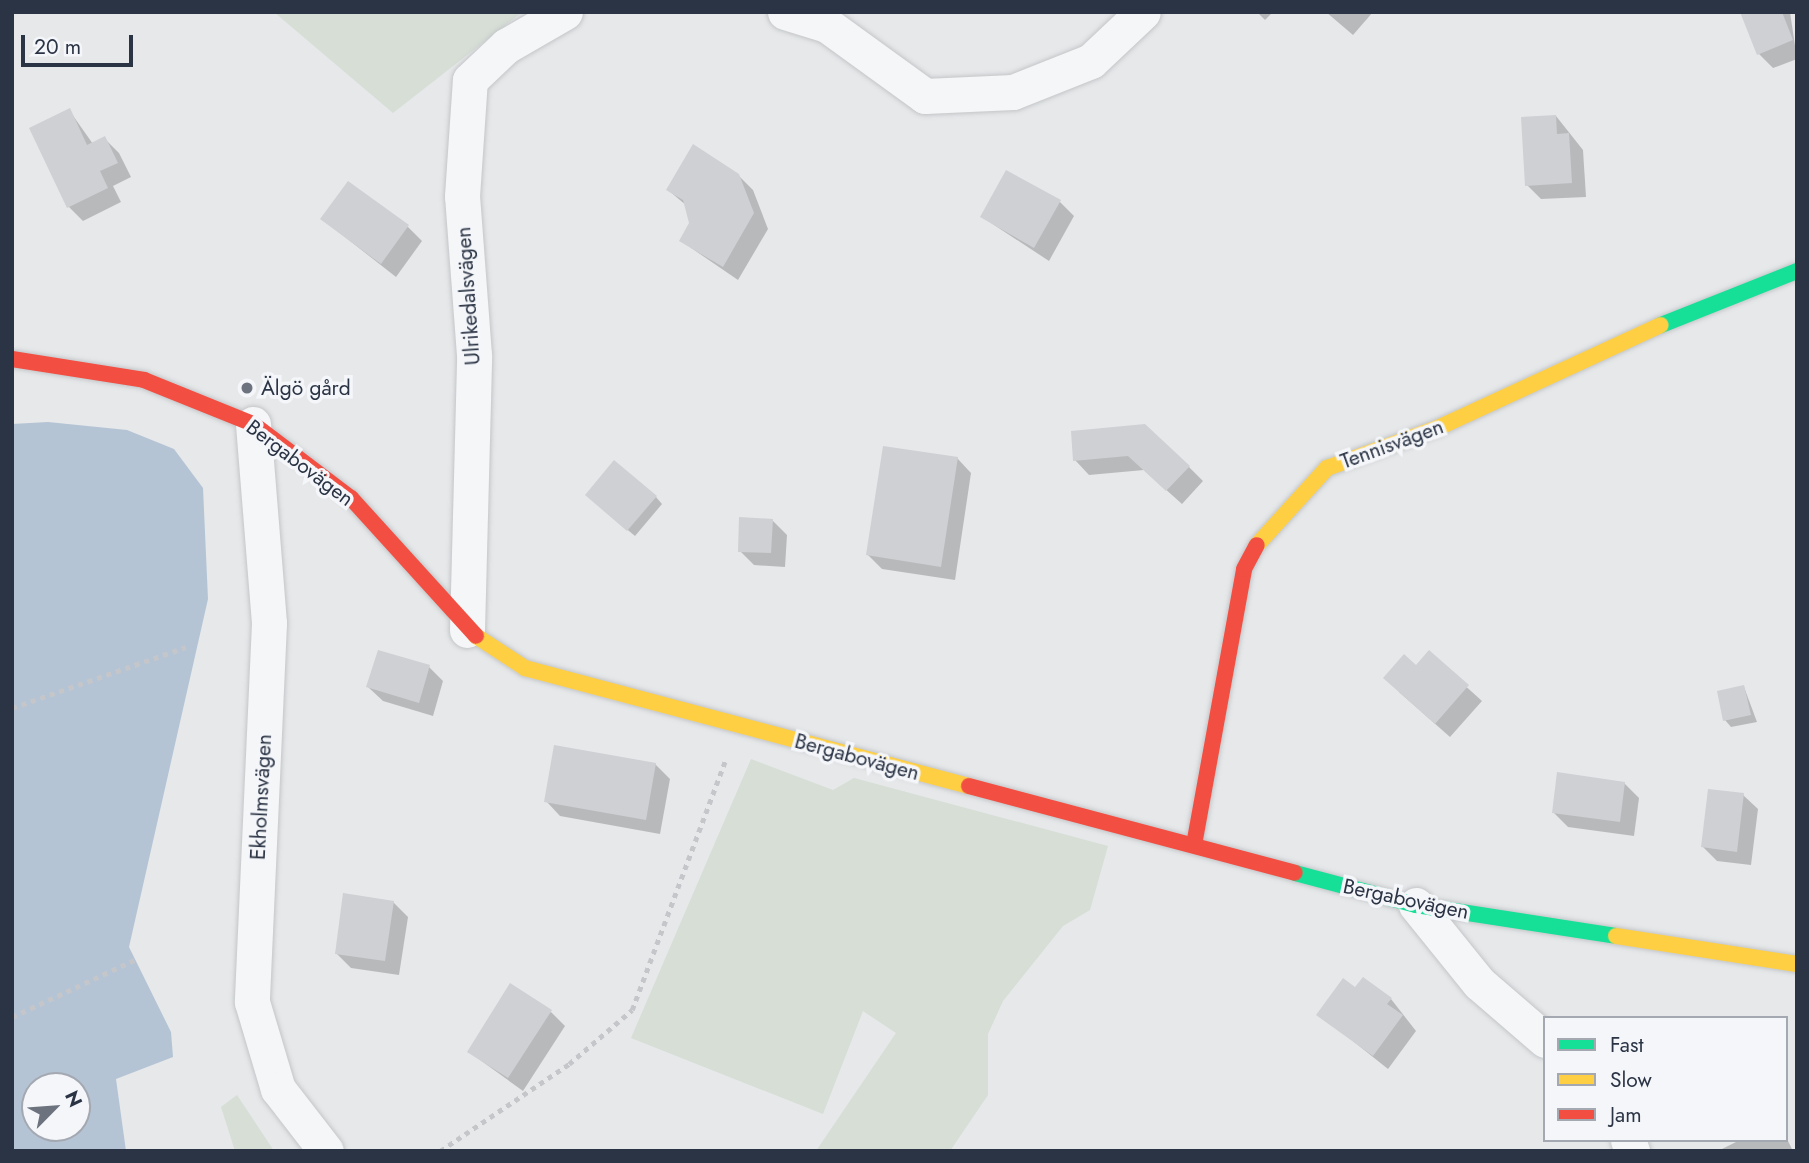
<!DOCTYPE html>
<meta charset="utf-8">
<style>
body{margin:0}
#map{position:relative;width:1809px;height:1163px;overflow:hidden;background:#e6e8ea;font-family:Jost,sans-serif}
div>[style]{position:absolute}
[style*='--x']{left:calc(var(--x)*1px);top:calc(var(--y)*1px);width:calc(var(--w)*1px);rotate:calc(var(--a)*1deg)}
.green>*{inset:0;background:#d6ded6}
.water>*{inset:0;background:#b4c4d5}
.shadow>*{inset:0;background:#0003}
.building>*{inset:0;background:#ced0d3}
.path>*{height:4.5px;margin-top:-2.25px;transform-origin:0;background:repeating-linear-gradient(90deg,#c5c6ca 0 5px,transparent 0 10px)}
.roads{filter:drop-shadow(0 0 2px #c4c6c8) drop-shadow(0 0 2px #c4c6c8)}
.street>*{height:35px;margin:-17.5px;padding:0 17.5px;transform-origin:17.5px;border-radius:17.5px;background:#f5f6f7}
.fast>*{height:16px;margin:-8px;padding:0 8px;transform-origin:8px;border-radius:8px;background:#16e098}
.slow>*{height:16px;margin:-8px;padding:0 8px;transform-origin:8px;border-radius:8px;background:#ffcf43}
.jam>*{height:16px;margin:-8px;padding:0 8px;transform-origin:8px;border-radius:8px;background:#f24e42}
.dots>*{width:19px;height:19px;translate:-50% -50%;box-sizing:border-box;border:4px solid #f4f6f9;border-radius:50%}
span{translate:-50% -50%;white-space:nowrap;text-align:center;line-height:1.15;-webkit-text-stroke:7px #f4f6f9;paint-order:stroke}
.street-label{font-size:21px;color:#2b3445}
.poi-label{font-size:21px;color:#2b3445}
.left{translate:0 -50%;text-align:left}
.frame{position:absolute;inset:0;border:14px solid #2b3445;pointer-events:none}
.legend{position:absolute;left:1543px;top:1016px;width:245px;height:126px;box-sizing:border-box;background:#f4f6f9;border:2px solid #a4a8b1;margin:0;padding:9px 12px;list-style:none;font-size:21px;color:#2b3445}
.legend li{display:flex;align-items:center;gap:14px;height:35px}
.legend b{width:35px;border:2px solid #a4a8b1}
.north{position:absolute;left:21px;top:1072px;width:70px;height:70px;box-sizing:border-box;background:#f4f6f9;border:2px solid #a4a8b1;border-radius:50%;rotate:65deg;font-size:19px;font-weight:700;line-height:28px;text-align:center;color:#2b3445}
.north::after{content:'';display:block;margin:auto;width:24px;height:32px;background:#6c737f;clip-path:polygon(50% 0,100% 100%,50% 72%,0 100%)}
.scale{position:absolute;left:21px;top:35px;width:112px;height:32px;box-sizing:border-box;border:4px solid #2b3445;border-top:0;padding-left:9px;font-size:21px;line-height:24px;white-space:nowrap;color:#2b3445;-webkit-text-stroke:5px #f4f6f9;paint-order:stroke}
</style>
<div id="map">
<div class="green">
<div style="clip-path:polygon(274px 12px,522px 12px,393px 113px)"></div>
<div style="clip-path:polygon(751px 759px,833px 790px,854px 778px,1108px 846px,1090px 910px,1063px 926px,1003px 1001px,988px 1034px,988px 1095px,950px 1151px,816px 1151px,896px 1033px,863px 1011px,823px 1114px,631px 1038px)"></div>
<div style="clip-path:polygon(237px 1095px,274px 1151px,235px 1151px,221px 1107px)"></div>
</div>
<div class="water">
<div style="clip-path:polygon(evenodd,48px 422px,127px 430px,174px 449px,203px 488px,208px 599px,129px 947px,171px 1032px,173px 1057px,116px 1079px,126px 1151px,12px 1151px,12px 424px,48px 422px,35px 1086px,77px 1086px,77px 1128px,35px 1128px,35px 1086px)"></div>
</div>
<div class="shadow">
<div style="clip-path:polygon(1257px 12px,1273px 12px,1265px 20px)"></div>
<div style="clip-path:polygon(1326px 12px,1373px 12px,1353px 35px)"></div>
<div style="clip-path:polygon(1742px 12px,1790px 12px,1797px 59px,1773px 68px,1759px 54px)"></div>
<div style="clip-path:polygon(69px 110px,93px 144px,104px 138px,119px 153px,131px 177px,113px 186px,121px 202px,83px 221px,69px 207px)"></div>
<div style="clip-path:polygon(1556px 116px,1583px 150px,1586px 197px,1541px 199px,1527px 185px)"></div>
<div style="clip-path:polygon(738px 175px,753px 190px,768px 229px,738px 280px,681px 241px,691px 223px,687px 206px,668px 190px)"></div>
<div style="clip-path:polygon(1060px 202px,1074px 216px,1049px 261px,982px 217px)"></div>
<div style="clip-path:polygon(322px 219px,408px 227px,422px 241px,396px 277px)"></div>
<div style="clip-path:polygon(1073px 432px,1189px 467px,1203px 481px,1182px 504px,1144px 470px,1089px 475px,1075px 460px)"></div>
<div style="clip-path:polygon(957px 458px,971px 473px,955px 580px,882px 569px,868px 555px)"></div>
<div style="clip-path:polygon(656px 497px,662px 504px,635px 536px,594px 502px)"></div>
<div style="clip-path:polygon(772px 520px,787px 535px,785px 567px,754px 565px,740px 551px)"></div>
<div style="clip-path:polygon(1429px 653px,1482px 701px,1450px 737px,1399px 692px)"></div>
<div style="clip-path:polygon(429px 667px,443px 681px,433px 716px,383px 701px,368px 687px)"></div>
<div style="clip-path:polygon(1744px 687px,1757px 722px,1731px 727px,1725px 720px)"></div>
<div style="clip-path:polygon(655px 764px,670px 779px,660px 834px,560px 816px,546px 801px)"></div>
<div style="clip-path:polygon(1624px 783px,1639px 798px,1634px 836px,1568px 827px,1553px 812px)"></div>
<div style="clip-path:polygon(1743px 795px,1758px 809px,1751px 865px,1717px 861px,1703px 847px)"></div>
<div style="clip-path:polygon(393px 902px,408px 917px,399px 975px,351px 968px,336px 953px)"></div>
<div style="clip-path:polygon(1356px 989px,1391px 999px,1416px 1031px,1388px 1069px,1319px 1014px)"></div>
<div style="clip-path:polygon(551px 1012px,565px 1026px,523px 1091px,469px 1052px)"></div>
<div style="clip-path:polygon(1787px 1139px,1793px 1151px,1720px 1150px,1740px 1140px)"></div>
</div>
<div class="building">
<div style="clip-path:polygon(1740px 12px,1782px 12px,1793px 40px,1757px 55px)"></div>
<div style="clip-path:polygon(70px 108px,87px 145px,105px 136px,118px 163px,100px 171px,108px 188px,67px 208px,29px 128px)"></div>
<div style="clip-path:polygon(1556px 115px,1557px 134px,1569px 133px,1572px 183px,1525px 186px,1521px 117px)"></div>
<div style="clip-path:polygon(693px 144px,739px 174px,754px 213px,723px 267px,679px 241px,689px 223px,683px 200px,666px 190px)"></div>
<div style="clip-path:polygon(1006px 170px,1061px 200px,1034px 248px,980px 217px)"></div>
<div style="clip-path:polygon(348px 181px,409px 225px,381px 264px,320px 219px)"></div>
<div style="clip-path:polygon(1145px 424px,1190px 466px,1166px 491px,1128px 456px,1073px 461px,1071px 431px)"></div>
<div style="clip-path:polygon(883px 446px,958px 457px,941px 567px,866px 555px)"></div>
<div style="clip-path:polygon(614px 460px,657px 496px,627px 531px,585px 495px)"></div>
<div style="clip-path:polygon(739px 517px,773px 519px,771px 553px,738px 552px)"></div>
<div style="clip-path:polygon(378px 650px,430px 665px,419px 703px,366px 687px)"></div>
<div style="clip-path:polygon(1429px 650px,1469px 685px,1435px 724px,1383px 678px,1404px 654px,1416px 665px)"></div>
<div style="clip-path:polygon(1744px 685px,1751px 715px,1723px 721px,1717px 691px)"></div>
<div style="clip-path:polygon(554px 745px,656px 763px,646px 820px,544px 802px)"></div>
<div style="clip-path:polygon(1557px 772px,1625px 782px,1620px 822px,1552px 813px)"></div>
<div style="clip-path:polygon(1708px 789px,1744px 793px,1737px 852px,1701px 847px)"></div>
<div style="clip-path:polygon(343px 893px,394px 901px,385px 961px,335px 954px)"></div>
<div style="clip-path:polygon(1363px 977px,1392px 998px,1387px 1004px,1403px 1015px,1373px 1056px,1316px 1015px,1343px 978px,1355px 987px)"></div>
<div style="clip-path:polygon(510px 983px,552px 1010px,508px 1078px,467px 1052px)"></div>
</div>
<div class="path">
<div style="--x:12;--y:708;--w:184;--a:-19.3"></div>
<div style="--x:12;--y:1017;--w:135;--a:-25"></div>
<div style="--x:440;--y:1151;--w:156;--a:-34"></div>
<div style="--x:569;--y:1064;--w:83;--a:-40.6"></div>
<div style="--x:632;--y:1010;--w:268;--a:-69.5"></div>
</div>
<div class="roads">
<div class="street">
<div style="--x:785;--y:12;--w:44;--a:17.2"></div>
<div style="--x:827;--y:25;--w:121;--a:35.9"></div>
<div style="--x:925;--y:96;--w:88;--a:-2.6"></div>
<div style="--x:1013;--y:92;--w:84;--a:-21.7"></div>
<div style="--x:1091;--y:61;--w:71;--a:-43.3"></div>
<div style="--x:253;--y:424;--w:200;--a:85.4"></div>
<div style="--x:269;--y:623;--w:379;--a:92.6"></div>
<div style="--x:252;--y:1002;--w:91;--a:73.4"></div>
<div style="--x:278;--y:1089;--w:78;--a:52.3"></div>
<div style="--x:467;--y:630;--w:275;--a:-88.5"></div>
<div style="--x:474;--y:355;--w:159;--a:-94.3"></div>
<div style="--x:462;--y:196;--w:116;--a:-86.1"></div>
<div style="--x:470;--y:80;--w:50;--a:-43.4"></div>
<div style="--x:506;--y:46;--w:68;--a:-30"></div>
<div style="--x:1416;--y:905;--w:100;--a:51.1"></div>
<div style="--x:1479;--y:983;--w:87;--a:40.8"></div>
<div style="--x:1628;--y:1140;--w:12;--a:70"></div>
</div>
<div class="fast">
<div style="--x:1661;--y:325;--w:146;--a:-21.7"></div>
<div style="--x:1295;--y:873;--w:125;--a:14.8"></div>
<div style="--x:1416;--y:905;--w:202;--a:8.8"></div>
</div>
<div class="slow">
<div style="--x:1257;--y:545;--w:104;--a:-47.7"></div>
<div style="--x:1327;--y:468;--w:120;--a:-19.9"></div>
<div style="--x:1440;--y:427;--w:243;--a:-24.8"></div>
<div style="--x:476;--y:636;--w:59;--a:33.1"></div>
<div style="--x:525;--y:668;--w:459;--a:14.9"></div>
<div style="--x:1616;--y:936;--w:183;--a:8.8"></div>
</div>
<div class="jam">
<div style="--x:12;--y:359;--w:134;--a:9"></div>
<div style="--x:144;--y:380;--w:118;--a:22"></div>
<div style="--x:253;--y:424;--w:123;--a:37.1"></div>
<div style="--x:351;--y:498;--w:186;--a:47.8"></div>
<div style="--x:969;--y:786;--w:337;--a:14.9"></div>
<div style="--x:1194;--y:845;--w:280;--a:-79.7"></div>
<div style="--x:1244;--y:569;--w:27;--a:-62"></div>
</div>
</div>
<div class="dots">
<div style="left:247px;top:388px;background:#6c737f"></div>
</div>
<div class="street-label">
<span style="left:468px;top:296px;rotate:-94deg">Ulrikedalsvägen</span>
<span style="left:1392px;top:444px;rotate:-20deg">Tennisvägen</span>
<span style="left:300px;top:463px;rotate:37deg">Bergabovägen</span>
<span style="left:857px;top:757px;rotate:15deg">Bergabovägen</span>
<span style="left:261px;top:797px;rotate:-87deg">Ekholmsvägen</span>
<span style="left:1406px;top:899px;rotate:12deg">Bergabovägen</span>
</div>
<div class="poi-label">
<span class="left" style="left:261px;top:388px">Älgö gård</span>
</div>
<div class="frame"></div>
<ul class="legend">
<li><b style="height:9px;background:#16e098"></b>Fast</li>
<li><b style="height:9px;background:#ffcf43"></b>Slow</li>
<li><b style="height:9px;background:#f24e42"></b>Jam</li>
</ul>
<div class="north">N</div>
<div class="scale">20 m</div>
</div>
